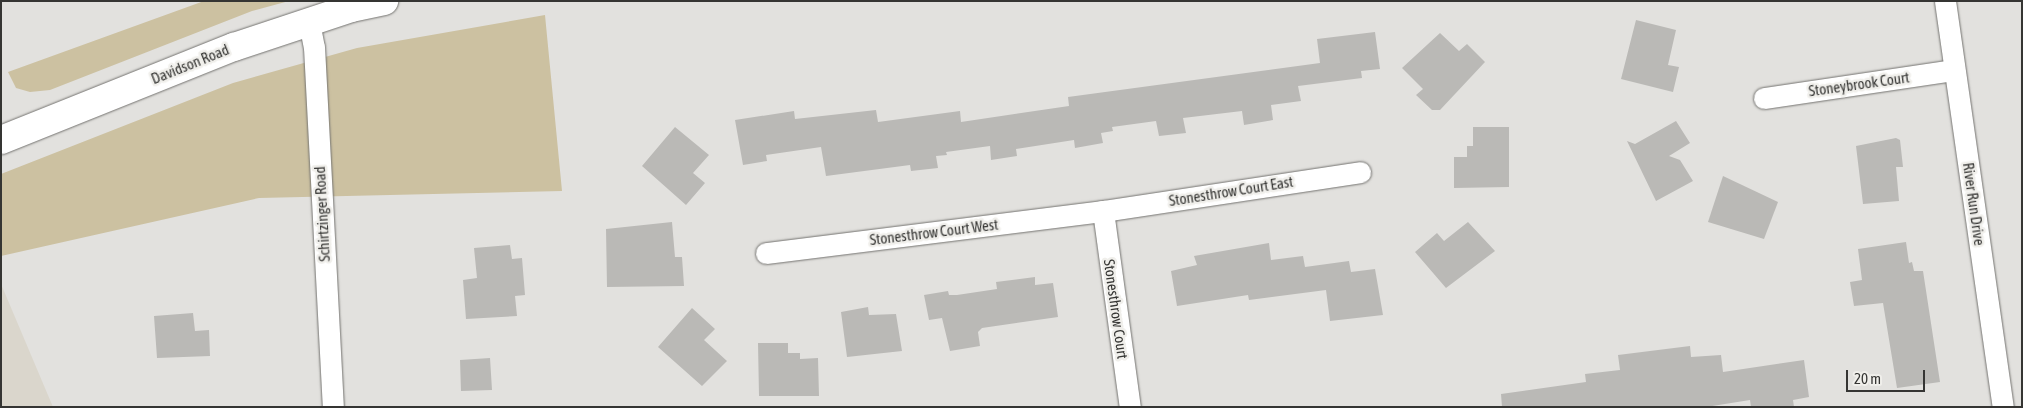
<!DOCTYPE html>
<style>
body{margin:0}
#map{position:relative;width:2023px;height:408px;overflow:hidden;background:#e2e1de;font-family:"Asap Condensed",sans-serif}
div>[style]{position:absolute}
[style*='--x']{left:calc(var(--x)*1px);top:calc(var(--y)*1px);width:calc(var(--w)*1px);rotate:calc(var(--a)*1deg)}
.built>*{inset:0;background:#dad6cc}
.green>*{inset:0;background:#ccc1a1}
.building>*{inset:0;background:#bab9b6}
.roads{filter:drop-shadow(0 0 1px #747370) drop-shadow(0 0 1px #747370)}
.minor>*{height:21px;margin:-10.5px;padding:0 10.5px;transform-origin:10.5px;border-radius:10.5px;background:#fff}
.secondary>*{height:28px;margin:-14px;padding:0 14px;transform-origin:14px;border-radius:14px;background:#fff}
span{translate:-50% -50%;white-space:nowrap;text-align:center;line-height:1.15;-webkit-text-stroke:5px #f0efeb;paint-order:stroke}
.street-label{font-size:15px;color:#353533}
.frame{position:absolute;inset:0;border:2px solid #353533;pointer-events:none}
.scale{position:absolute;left:1846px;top:370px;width:79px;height:22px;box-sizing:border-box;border:2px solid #353533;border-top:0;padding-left:6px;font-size:15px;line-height:18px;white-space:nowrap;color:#353533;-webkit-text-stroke:4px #f0efeb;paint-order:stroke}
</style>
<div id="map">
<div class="built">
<div style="clip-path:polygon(1px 284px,53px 407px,1px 407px)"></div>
</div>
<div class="green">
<div style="clip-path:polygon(204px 1px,289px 1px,252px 11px,50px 90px,30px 92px,16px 88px,8px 72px)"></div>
<div style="clip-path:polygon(545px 15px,562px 191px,259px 198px,1px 256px,1px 174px,233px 83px,357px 48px)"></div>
</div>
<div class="building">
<div style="clip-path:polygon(1636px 20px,1676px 30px,1668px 65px,1679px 67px,1673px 92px,1621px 79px)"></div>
<div style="clip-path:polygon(1375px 32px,1380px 69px,1361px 71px,1362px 78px,1298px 86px,1301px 101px,1271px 105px,1273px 120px,1244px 125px,1242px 111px,1183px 118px,1186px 133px,1159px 136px,1156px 121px,1112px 127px,1113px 131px,1101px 133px,1103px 143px,1075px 148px,1074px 140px,1016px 149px,1017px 156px,991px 160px,990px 146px,946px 152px,947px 155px,936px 156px,938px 168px,911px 171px,910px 165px,826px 176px,821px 147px,766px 155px,767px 161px,743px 165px,735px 120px,794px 111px,795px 119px,876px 110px,878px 122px,960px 111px,961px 122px,1069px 106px,1068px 97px,1320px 63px,1317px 39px)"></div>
<div style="clip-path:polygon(1440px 33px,1459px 51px,1467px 44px,1485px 62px,1440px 110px,1432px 110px,1416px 95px,1423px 89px,1402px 68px)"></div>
<div style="clip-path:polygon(1676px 121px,1690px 143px,1669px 156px,1680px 160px,1693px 181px,1656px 201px,1627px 141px,1635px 144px)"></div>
<div style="clip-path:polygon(675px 127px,709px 155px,693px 173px,705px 183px,686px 205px,642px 166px)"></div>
<div style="clip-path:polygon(1473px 127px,1509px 127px,1509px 187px,1454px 188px,1454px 157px,1467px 157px,1467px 146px,1473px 146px)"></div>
<div style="clip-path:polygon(1896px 138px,1900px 140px,1903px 167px,1896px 167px,1899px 201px,1863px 204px,1856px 146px)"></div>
<div style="clip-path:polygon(1723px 176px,1778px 202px,1764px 239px,1708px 222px)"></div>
<div style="clip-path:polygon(672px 222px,675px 257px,682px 257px,684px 286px,607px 287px,606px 229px)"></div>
<div style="clip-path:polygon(1468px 222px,1495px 251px,1446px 288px,1415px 252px,1437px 233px,1444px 241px)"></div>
<div style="clip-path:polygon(1906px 242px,1909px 263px,1912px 262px,1914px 271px,1923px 271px,1940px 382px,1897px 388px,1883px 303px,1854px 306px,1850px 282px,1862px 280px,1858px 249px)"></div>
<div style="clip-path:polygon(1269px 243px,1271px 260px,1303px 256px,1305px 267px,1349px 261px,1351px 272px,1375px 269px,1383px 315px,1330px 321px,1326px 290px,1249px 300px,1248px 295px,1177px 306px,1171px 271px,1197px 265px,1194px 256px)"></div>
<div style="clip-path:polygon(510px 245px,512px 259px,522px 258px,525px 295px,515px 296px,517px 316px,466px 319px,463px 280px,477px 278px,474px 248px)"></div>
<div style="clip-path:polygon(1035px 277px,1035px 285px,1053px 283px,1058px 317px,982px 328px,978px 332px,980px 346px,950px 351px,942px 318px,929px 320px,924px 295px,948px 291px,949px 295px,957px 295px,997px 289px,996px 282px)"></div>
<div style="clip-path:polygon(868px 307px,869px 315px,896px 314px,902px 351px,847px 357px,841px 312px)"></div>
<div style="clip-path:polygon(692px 308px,715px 329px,704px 340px,727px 361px,702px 386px,658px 347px)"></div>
<div style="clip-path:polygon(193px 313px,195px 331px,209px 330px,210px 356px,157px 358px,154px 316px)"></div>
<div style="clip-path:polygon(758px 343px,788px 343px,788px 353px,800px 353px,800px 359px,818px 358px,819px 396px,759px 396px)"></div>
<div style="clip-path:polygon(1690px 346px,1691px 357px,1721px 355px,1723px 372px,1804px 360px,1809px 397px,1793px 400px,1794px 407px,1751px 407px,1750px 400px,1706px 407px,1502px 407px,1501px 394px,1586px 382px,1585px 374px,1620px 370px,1618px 355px)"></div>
<div style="clip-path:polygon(490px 358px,492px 390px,461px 391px,460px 360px)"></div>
</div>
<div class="roads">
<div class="minor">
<div style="--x:1945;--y:1;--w:410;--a:81.9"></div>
<div style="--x:309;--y:22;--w:25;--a:79"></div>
<div style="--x:314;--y:47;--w:361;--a:87"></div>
<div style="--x:1764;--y:98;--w:192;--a:-8.4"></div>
<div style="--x:1103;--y:211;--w:198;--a:82.2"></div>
<div style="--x:766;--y:253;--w:340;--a:-7.1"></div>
<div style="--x:1103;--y:211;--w:260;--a:-8.6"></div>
</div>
<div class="secondary">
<div style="--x:1;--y:140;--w:251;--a:-21.8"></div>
<div style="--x:234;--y:47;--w:123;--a:-18.4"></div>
<div style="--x:351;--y:8;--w:34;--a:-12"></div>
</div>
</div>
<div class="street-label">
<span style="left:190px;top:64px;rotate:-22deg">Davidson Road</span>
<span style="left:1859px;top:84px;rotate:-8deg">Stoneybrook Court</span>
<span style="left:1231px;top:191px;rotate:-9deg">Stonesthrow Court East</span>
<span style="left:1974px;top:204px;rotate:82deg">River Run Drive</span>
<span style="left:322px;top:214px;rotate:-93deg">Schirtzinger Road</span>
<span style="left:934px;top:232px;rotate:-7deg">Stonesthrow Court West</span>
<span style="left:1116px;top:309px;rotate:82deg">Stonesthrow Court</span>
</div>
<div class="frame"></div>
<div class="scale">20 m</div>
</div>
